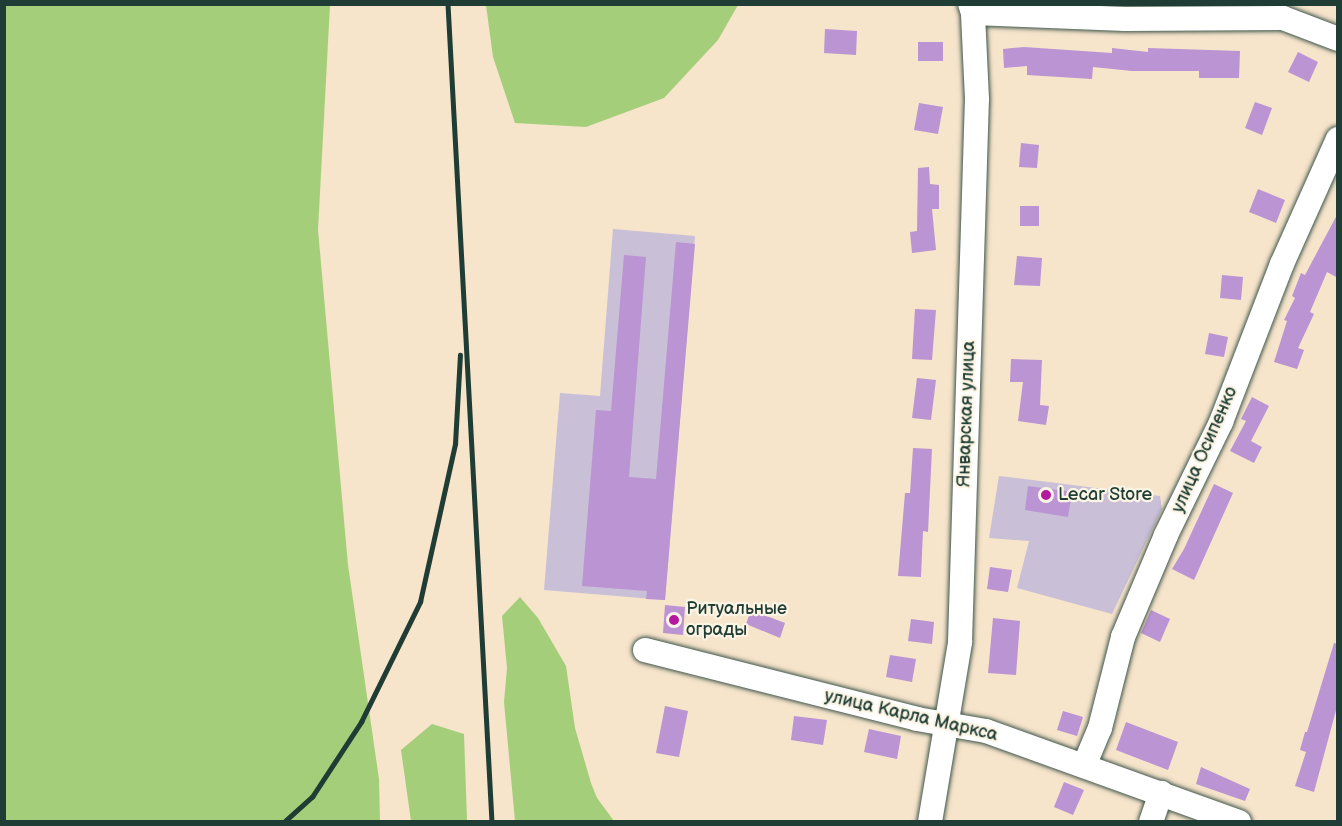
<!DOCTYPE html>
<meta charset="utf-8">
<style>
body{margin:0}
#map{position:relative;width:1342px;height:826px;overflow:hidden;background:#f6e4cb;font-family:"Balsamiq Sans",sans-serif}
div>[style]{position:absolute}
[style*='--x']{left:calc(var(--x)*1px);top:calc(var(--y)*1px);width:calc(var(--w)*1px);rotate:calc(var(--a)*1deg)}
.industrial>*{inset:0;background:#c9bfd7}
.green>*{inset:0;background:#a5ce7a}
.building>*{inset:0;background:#bb94d3}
.roads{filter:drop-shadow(0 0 2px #3f564b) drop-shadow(0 0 2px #3f564b)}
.minor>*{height:24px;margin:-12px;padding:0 12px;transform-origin:12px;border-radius:12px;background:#fff}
.rail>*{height:4.5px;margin:-2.25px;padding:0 2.25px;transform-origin:2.25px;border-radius:2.25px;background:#1f3d34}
.dots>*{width:16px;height:16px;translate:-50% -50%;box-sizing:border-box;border:3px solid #fcf5e5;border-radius:50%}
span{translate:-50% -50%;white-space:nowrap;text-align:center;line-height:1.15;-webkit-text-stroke:4.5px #fcf5e5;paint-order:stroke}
.street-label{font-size:18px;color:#1f3d34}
.poi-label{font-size:18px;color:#1f3d34}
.left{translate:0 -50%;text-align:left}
.frame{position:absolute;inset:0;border:6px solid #1f3d34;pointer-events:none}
</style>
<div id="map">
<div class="industrial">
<div style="clip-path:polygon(613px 229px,695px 236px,665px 600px,544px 590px,560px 393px,600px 396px)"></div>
<div style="clip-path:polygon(999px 476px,1160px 496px,1162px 509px,1112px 614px,1017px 588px,1029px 541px,989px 538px)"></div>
</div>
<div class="green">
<div style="clip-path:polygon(5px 4px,330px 5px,318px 230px,348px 565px,379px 779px,380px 821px,5px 821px)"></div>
<div style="clip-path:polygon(486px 5px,486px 4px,738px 5px,718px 40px,664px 98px,586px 127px,515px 123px,493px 57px)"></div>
<div style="clip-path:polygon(520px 597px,538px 618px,566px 666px,575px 728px,591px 783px,597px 798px,614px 821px,515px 821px,504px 702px,507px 668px,502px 616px)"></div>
<div style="clip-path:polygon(432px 724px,464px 734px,467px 821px,411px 821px,401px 750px)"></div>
</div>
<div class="building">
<div style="clip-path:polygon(825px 29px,857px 31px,856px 55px,824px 53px)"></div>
<div style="clip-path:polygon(918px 42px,943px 42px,943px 61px,918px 61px)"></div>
<div style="clip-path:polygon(1024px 47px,1112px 53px,1112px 48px,1148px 52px,1148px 48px,1240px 51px,1239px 78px,1199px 78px,1199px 71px,1132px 71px,1093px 67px,1092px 79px,1027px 75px,1027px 66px,1004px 68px,1003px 49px)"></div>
<div style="clip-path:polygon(1298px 52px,1318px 62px,1309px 82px,1288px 72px)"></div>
<div style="clip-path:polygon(1255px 102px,1272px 108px,1262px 135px,1245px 128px)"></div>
<div style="clip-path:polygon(919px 103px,943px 107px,938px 134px,914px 130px)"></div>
<div style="clip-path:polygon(1021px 143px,1039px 145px,1037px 168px,1019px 167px)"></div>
<div style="clip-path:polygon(929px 167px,930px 184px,939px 185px,939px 209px,932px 209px,936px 250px,912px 253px,910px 232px,917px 231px,918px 168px)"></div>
<div style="clip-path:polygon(1258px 189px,1285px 200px,1276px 223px,1249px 212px)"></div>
<div style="clip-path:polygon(1020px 206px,1039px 206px,1039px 226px,1020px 226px)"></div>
<div style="clip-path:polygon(1338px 213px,1338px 278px,1327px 272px,1310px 312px,1314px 314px,1298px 348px,1304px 350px,1297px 369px,1274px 362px,1287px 321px,1284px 320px,1295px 298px,1292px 296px,1301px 273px,1305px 275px)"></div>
<div style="clip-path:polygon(676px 242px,695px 244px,665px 600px,646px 599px,647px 591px,582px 586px,596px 410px,611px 411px,624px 255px,646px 257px,629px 477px,656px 479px)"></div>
<div style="clip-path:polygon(1017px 256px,1042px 258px,1040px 286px,1014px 285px)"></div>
<div style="clip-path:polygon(1222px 275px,1243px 277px,1241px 300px,1220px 298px)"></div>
<div style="clip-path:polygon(915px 309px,936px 310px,932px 360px,912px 359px)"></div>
<div style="clip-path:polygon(1209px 333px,1228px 337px,1224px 357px,1205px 354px)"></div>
<div style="clip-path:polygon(1011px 359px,1042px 360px,1040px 405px,1049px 406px,1046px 425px,1018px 421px,1023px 382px,1010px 382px)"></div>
<div style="clip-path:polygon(917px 378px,936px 380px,931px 420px,912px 418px)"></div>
<div style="clip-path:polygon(1252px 397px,1269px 406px,1251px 441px,1262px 447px,1254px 463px,1230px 451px,1246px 421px,1241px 419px)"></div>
<div style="clip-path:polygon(913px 448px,932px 449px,928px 532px,923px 531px,921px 577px,898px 576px,905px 493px,910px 493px)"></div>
<div style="clip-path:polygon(1214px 484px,1233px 493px,1194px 580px,1172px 569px,1184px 549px)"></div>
<div style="clip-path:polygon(1028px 486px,1072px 492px,1068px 517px,1025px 510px)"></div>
<div style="clip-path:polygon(990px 567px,1012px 570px,1008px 592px,987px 589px)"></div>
<div style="clip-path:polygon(665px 605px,685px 607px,683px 635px,663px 633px)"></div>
<div style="clip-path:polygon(751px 610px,785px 623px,780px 638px,746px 624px)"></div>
<div style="clip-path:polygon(1151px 610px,1170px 619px,1160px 642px,1141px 633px)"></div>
<div style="clip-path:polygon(993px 618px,1020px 621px,1016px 675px,988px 673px)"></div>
<div style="clip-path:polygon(911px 619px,934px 622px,932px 644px,908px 641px)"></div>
<div style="clip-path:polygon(1334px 643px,1338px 644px,1338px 703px,1314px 792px,1295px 786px,1306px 752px,1300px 750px,1305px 732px,1307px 732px)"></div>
<div style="clip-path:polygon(890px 655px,916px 659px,912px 682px,886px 677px)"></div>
<div style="clip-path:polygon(665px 706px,688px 711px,679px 757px,656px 753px)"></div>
<div style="clip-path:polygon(1063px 711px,1083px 717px,1077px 736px,1057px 730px)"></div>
<div style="clip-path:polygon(794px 716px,827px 720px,823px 745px,791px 740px)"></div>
<div style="clip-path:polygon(1126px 722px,1178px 742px,1168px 770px,1116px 750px)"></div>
<div style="clip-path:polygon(869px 729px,901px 736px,897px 759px,864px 752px)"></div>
<div style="clip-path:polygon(1201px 767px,1250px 789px,1245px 801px,1196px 784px)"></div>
<div style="clip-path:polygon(1064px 782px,1084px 790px,1073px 815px,1054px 807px)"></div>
</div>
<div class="roads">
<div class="minor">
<div style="--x:973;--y:13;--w:152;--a:2.3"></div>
<div style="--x:1125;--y:19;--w:158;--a:-0.4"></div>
<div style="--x:1283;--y:18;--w:59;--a:20.9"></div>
<div style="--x:645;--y:650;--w:281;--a:14.2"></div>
<div style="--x:917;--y:719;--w:70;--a:9.9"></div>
<div style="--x:986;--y:731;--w:269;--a:19.8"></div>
<div style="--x:1084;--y:766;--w:41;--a:-67.2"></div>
<div style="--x:1100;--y:728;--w:94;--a:-75.8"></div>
<div style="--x:1123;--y:637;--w:111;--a:-67.1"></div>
<div style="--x:1166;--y:535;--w:126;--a:-64"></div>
<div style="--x:1221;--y:422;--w:169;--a:-68.9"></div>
<div style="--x:1282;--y:264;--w:137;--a:-65.9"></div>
<div style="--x:930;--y:822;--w:182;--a:-80.5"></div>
<div style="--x:960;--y:642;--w:543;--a:-88.21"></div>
<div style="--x:977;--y:99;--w:86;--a:-92.7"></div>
<div style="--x:973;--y:13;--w:9;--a:-108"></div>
<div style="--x:1151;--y:822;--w:31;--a:-71"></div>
</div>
</div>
<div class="rail">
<div style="--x:448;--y:4;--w:819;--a:86.92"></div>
<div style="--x:284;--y:822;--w:38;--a:-42"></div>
<div style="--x:312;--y:797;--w:90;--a:-56.8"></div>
<div style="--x:361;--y:722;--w:134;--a:-63.8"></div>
<div style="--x:420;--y:602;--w:162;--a:-77.5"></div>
<div style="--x:455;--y:444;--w:89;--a:-86.8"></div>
</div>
<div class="dots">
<div style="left:1046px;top:495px;background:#b5179e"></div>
<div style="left:674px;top:620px;background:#b5179e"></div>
</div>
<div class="street-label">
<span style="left:967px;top:414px;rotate:-88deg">Январская улица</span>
<span style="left:1205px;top:450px;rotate:-66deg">улица Осипенко</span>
<span style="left:911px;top:716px;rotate:13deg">улица Карла Маркса</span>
</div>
<div class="poi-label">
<span class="left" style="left:1058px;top:495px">Lecar Store</span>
<span class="left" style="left:686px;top:620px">Ритуальные<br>ограды</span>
</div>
<div class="frame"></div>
</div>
